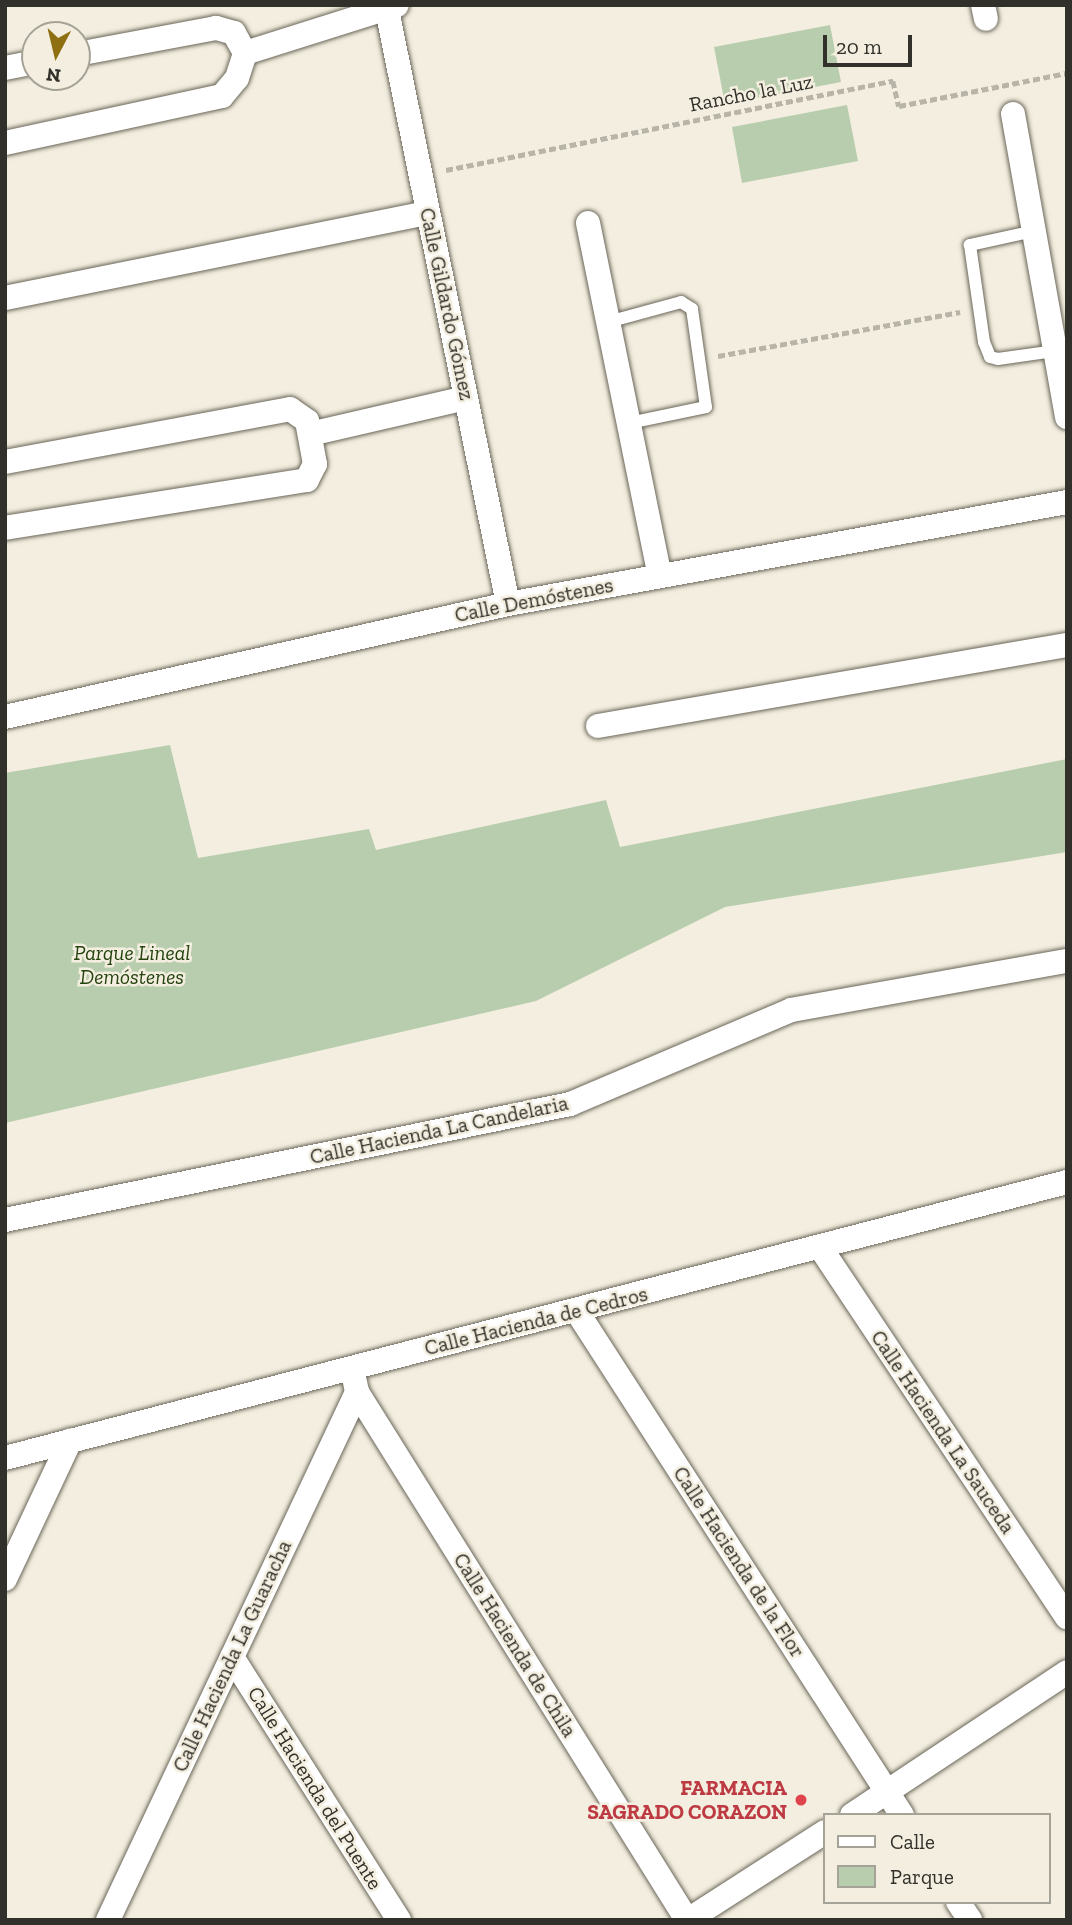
<!DOCTYPE html>
<meta charset="utf-8">
<style>
body{margin:0}
#map{position:relative;width:1072px;height:1925px;overflow:hidden;background:#f3eedf;font-family:"Zilla Slab",serif}
div>[style]{position:absolute}
[style*='--x']{left:calc(var(--x)*1px);top:calc(var(--y)*1px);width:calc(var(--w)*1px);rotate:calc(var(--a)*1deg)}
.green>*{inset:0;background:#b8cdad}
.path>*{height:4.5px;margin-top:-2.25px;transform-origin:0;background:repeating-linear-gradient(90deg,#b8b4a8 0 7px,transparent 0 10.5px)}
.roads{filter:drop-shadow(0 0 2px #6a6659) drop-shadow(0 0 2px #6a6659)}
.lane>*{height:12px;margin:-6px;padding:0 6px;transform-origin:6px;border-radius:6px;background:#fff}
.street>*{height:24px;margin:-12px;padding:0 12px;transform-origin:12px;border-radius:12px;background:#fff}
.dots>*{width:19px;height:19px;translate:-50% -50%;box-sizing:border-box;border:4px solid #f3eedf;border-radius:50%}
span{translate:-50% -50%;white-space:nowrap;text-align:center;line-height:1.15;-webkit-text-stroke:5px #f3eedf;paint-order:stroke}
.street-label{font-size:21px;color:#31302a}
.park-label{font-size:21px;color:#24430f;font-style:italic}
.health-label{font-size:21px;color:#be3a42;font-weight:700}
.right{translate:-100% -50%;text-align:right}
.frame{position:absolute;inset:0;border:7px solid #31302a;pointer-events:none}
.legend{position:absolute;left:823px;top:1813px;width:228px;height:91px;box-sizing:border-box;background:#f3eedf;border:2px solid #a5a297;margin:0;padding:9px 12px;list-style:none;font-size:21px;color:#31302a}
.legend li{display:flex;align-items:center;gap:14px;height:35px}
.legend b{width:35px;border:2px solid #a5a297}
.north{position:absolute;left:21px;top:21px;width:70px;height:70px;box-sizing:border-box;background:#f3eedf;border:2px solid #a5a297;border-radius:50%;rotate:187deg;font-size:19px;font-weight:700;line-height:28px;text-align:center;color:#31302a}
.north::after{content:'';display:block;margin:auto;width:24px;height:32px;background:#8e6f12;clip-path:polygon(50% 0,100% 100%,50% 72%,0 100%)}
.scale{position:absolute;left:823px;top:35px;width:89px;height:32px;box-sizing:border-box;border:4px solid #31302a;border-top:0;padding-left:9px;font-size:21px;line-height:24px;white-space:nowrap;color:#31302a;-webkit-text-stroke:5px #f3eedf;paint-order:stroke}
</style>
<div id="map">
<div class="green">
<div style="clip-path:polygon(830px 25px,841px 82px,725px 104px,714px 47px)"></div>
<div style="clip-path:polygon(847px 105px,858px 161px,742px 183px,732px 127px)"></div>
<div style="clip-path:polygon(170px 745px,198px 858px,369px 829px,376px 850px,606px 800px,620px 847px,1067px 759px,1067px 852px,725px 907px,536px 1001px,5px 1123px,5px 773px)"></div>
</div>
<div class="path">
<div style="--x:446;--y:170;--w:456;--a:-11.3"></div>
<div style="--x:893;--y:81;--w:26;--a:77"></div>
<div style="--x:899;--y:106;--w:171;--a:-11.1"></div>
<div style="--x:718;--y:356;--w:246;--a:-10.3"></div>
</div>
<div class="roads">
<div class="lane">
<div style="--x:1034;--y:231;--w:66;--a:167.7"></div>
<div style="--x:970;--y:245;--w:98;--a:81.8"></div>
<div style="--x:984;--y:342;--w:16;--a:68"></div>
<div style="--x:990;--y:357;--w:8;--a:14"></div>
<div style="--x:998;--y:359;--w:58;--a:-8"></div>
<div style="--x:608;--y:322;--w:76;--a:-15.3"></div>
<div style="--x:681;--y:302;--w:13;--a:32"></div>
<div style="--x:692;--y:309;--w:99;--a:81.9"></div>
<div style="--x:706;--y:407;--w:79;--a:168.3"></div>
</div>
<div class="street">
<div style="--x:386;--y:5;--w:611;--a:78.49"></div>
<div style="--x:983;--y:5;--w:14;--a:78"></div>
<div style="--x:245;--y:53;--w:159;--a:-17.5"></div>
<div style="--x:5;--y:68;--w:31;--a:-11"></div>
<div style="--x:1013;--y:114;--w:308;--a:79.9"></div>
<div style="--x:5;--y:143;--w:222;--a:-12.2"></div>
<div style="--x:222;--y:96;--w:23;--a:-50"></div>
<div style="--x:237;--y:78;--w:26;--a:-72"></div>
<div style="--x:245;--y:53;--w:23;--a:-119"></div>
<div style="--x:234;--y:33;--w:19;--a:-164"></div>
<div style="--x:216;--y:28;--w:141;--a:169.4"></div>
<div style="--x:588;--y:223;--w:360;--a:78.5"></div>
<div style="--x:5;--y:298;--w:431;--a:-11.4"></div>
<div style="--x:310;--y:434;--w:160;--a:-13"></div>
<div style="--x:5;--y:462;--w:290;--a:-10.5"></div>
<div style="--x:290;--y:409;--w:21;--a:35"></div>
<div style="--x:307;--y:421;--w:44;--a:79.5"></div>
<div style="--x:315;--y:464;--w:18;--a:117"></div>
<div style="--x:307;--y:480;--w:306;--a:171"></div>
<div style="--x:5;--y:717;--w:516;--a:-12.66"></div>
<div style="--x:508;--y:604;--w:568;--a:-10.34"></div>
<div style="--x:598;--y:726;--w:476;--a:-9.8"></div>
<div style="--x:5;--y:1220;--w:577;--a:-11.6"></div>
<div style="--x:570;--y:1104;--w:240;--a:-23"></div>
<div style="--x:791;--y:1010;--w:280;--a:-10.1"></div>
<div style="--x:820;--y:1247;--w:445;--a:56.3"></div>
<div style="--x:576;--y:1310;--w:601;--a:57.16"></div>
<div style="--x:352;--y:1368;--w:25;--a:78"></div>
<div style="--x:357;--y:1392;--w:623;--a:57.99"></div>
<div style="--x:5;--y:1458;--w:1097;--a:-14.57"></div>
<div style="--x:5;--y:1579;--w:153;--a:-64.8"></div>
<div style="--x:232;--y:1657;--w:312;--a:57.6"></div>
<div style="--x:852;--y:1815;--w:258;--a:-33.6"></div>
<div style="--x:958;--y:1902;--w:22;--a:56"></div>
<div style="--x:108;--y:1920;--w:584;--a:-64.75"></div>
<div style="--x:688;--y:1920;--w:163;--a:-32.7"></div>
</div>
</div>
<div class="dots">
<div style="left:801px;top:1800px;background:#e0444e"></div>
</div>
<div class="street-label">
<span style="left:751px;top:93px;rotate:-11deg">Rancho la Luz</span>
<span style="left:447px;top:304px;rotate:78deg">Calle Gildardo Gómez</span>
<span style="left:534px;top:600px;rotate:-11deg">Calle Demóstenes</span>
<span style="left:439px;top:1130px;rotate:-12deg">Calle Hacienda La Candelaria</span>
<span style="left:536px;top:1321px;rotate:-14deg">Calle Hacienda de Cedros</span>
<span style="left:943px;top:1432px;rotate:56deg">Calle Hacienda La Sauceda</span>
<span style="left:739px;top:1562px;rotate:57deg">Calle Hacienda de la Flor</span>
<span style="left:515px;top:1645px;rotate:58deg">Calle Hacienda de Chila</span>
<span style="left:232px;top:1656px;rotate:-65deg">Calle Hacienda La Guaracha</span>
<span style="left:315px;top:1788px;rotate:58deg">Calle Hacienda del Puente</span>
</div>
<div class="park-label">
<span style="left:132px;top:965px">Parque Lineal<br>Demóstenes</span>
</div>
<div class="health-label">
<span class="right" style="left:787px;top:1800px">FARMACIA<br>SAGRADO CORAZON</span>
</div>
<div class="frame"></div>
<ul class="legend">
<li><b style="height:9px;background:#fff"></b>Calle</li>
<li><b style="height:19px;background:#b8cdad"></b>Parque</li>
</ul>
<div class="north">N</div>
<div class="scale">20 m</div>
</div>
